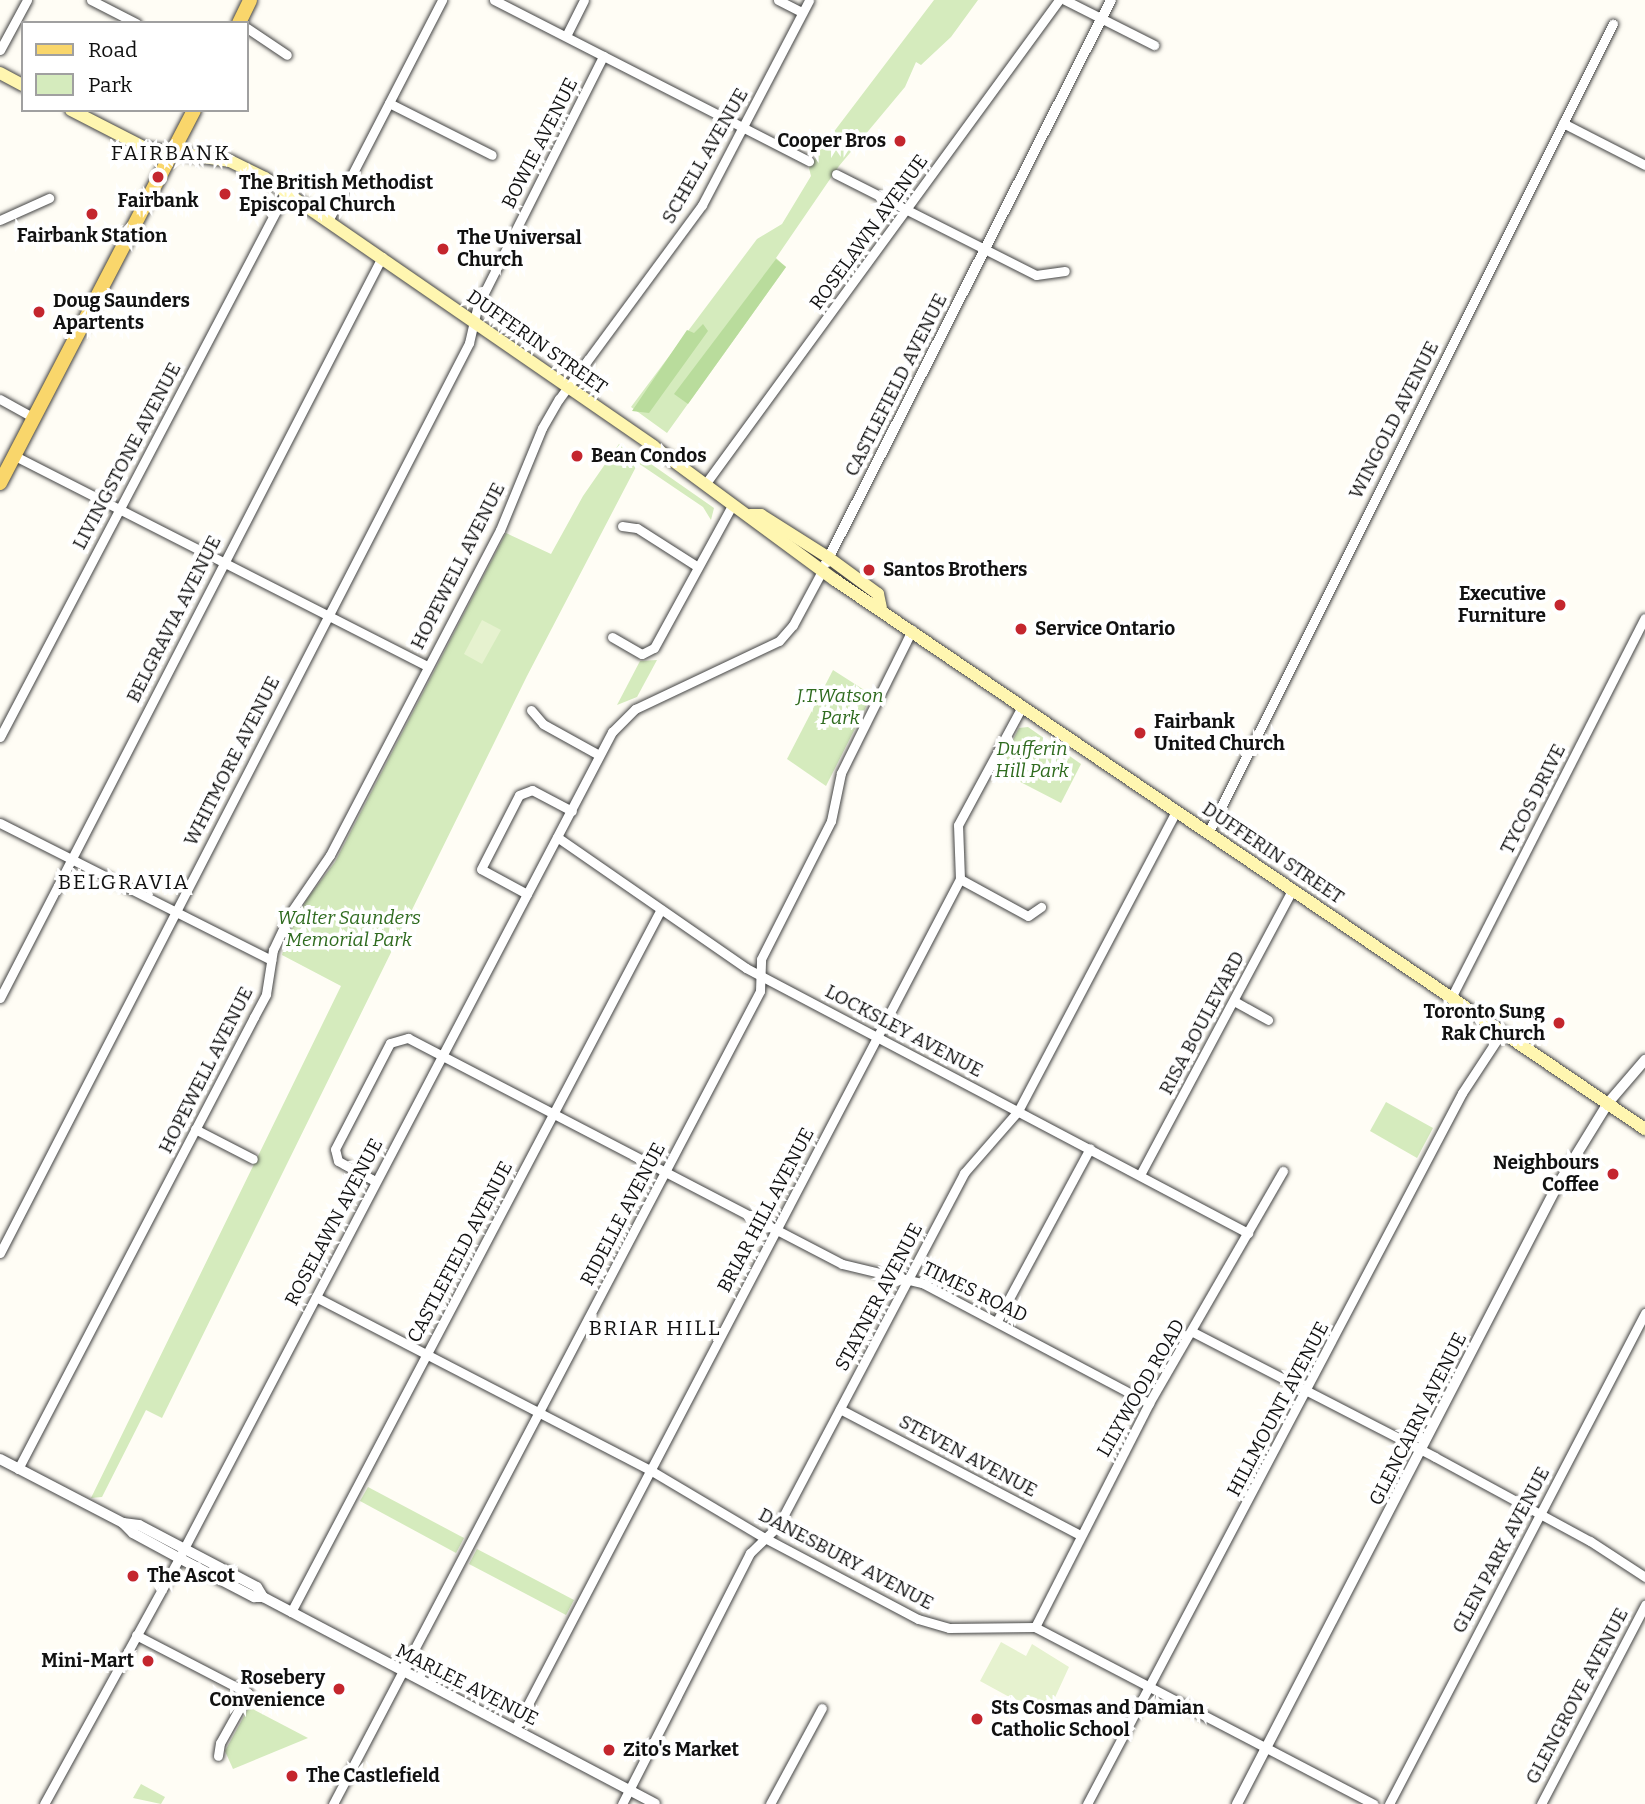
<!DOCTYPE html>
<style>
body{margin:0}
#map{position:relative;width:1645px;height:1804px;overflow:hidden;background:#fffdf5;font-family:Bitter,serif}
div>[style]{position:absolute}
[style*='--x']{left:calc(var(--x)*1px);top:calc(var(--y)*1px);width:calc(var(--w)*1px);rotate:calc(var(--a)*1deg)}
.green>*{inset:0;background:#d5ebbd}
.forest>*{inset:0;background:#b9dc9c}
.pitch>*{inset:0;background:#e6f2cf}
.roads{filter:drop-shadow(0 0 2px #444) drop-shadow(0 0 2px #444)}
.minor>*{height:9px;margin:-4.5px;padding:0 4.5px;transform-origin:4.5px;border-radius:4.5px;background:#fff}
.tertiary>*{height:10px;margin:-5px;padding:0 5px;transform-origin:5px;border-radius:5px;background:#fff}
.secondary>*{height:12px;margin:-6px;padding:0 6px;transform-origin:6px;border-radius:6px;background:#fff6b0}
.primary>*{height:14px;margin:-7px;padding:0 7px;transform-origin:7px;border-radius:7px;background:#f9d66b}
.dots>*{width:19px;height:19px;translate:-50% -50%;box-sizing:border-box;border:4px solid #fff;border-radius:50%}
span{translate:-50% -50%;white-space:nowrap;text-align:center;line-height:1.15;-webkit-text-stroke:7px #fff;paint-order:stroke}
.poi-label{font-size:19px;color:#111;font-weight:700}
.right{translate:-100% -50%;text-align:right}
.left{translate:0 -50%;text-align:left}
.street-label{font-size:19px;color:#111}
.park-label{font-size:19px;color:#2f6b1f;font-style:italic}
.neighbourhood-label{font-size:21px;color:#111;letter-spacing:2px}
.legend{position:absolute;left:21px;top:21px;width:228px;height:91px;box-sizing:border-box;background:#fff;border:2px solid #a0a0a0;margin:0;padding:9px 12px;list-style:none;font-size:21px;color:#111}
.legend li{display:flex;align-items:center;gap:14px;height:35px}
.legend b{width:35px;border:2px solid #a0a0a0}
</style>
<div id="map">
<div class="green">
<div style="clip-path:polygon(934px 0,978px 0,951px 37px,921px 65px,916px 62px,905px 87px,839px 166px,776px 258px,786px 267px,667px 433px,631px 407px,757px 239px,782px 224px,811px 176px,809px 168px,820px 150px)"></div>
<div style="clip-path:polygon(619px 444px,638px 463px,640px 459px,651px 464px,714px 508px,711px 520px,703px 507px,638px 463px,527px 676px,162px 1418px,146px 1410px,102px 1497px,91px 1498px,341px 986px,282px 955px,286px 939px,307px 899px,335px 862px,506px 533px,551px 554px,583px 496px)"></div>
<div style="clip-path:polygon(657px 660px,637px 697px,617px 705px,640px 661px)"></div>
<div style="clip-path:polygon(833px 670px,872px 695px,826px 786px,787px 759px)"></div>
<div style="clip-path:polygon(1028px 727px,1081px 764px,1061px 803px,997px 770px,1019px 728px)"></div>
<div style="clip-path:polygon(1386px 1102px,1433px 1128px,1417px 1158px,1370px 1131px)"></div>
<div style="clip-path:polygon(368px 1487px,464px 1538px,456px 1553px,360px 1501px)"></div>
<div style="clip-path:polygon(477px 1549px,574px 1600px,566px 1615px,469px 1564px)"></div>
<div style="clip-path:polygon(249px 1707px,308px 1738px,233px 1769px,225px 1751px)"></div>
<div style="clip-path:polygon(141px 1784px,165px 1797px,161px 1804px,133px 1798px)"></div>
</div>
<div class="forest">
<div style="clip-path:polygon(776px 259px,786px 267px,688px 404px,674px 394px)"></div>
<div style="clip-path:polygon(703px 324px,708px 331px,649px 413px,632px 411px,687px 330px,694px 333px)"></div>
</div>
<div class="pitch">
<div style="clip-path:polygon(482px 620px,501px 630px,482px 664px,464px 654px)"></div>
<div style="clip-path:polygon(1001px 1642px,1026px 1656px,1032px 1644px,1069px 1667px,1046px 1717px,980px 1681px)"></div>
</div>
<div class="roads">
<div class="minor">
<div style="--x:91;--y:0;--w:51;--a:27.1"></div>
<div style="--x:494;--y:0;--w:354;--a:27.1"></div>
<div style="--x:778;--y:0;--w:27;--a:27"></div>
<div style="--x:1065;--y:0;--w:100;--a:26.8"></div>
<div style="--x:247;--y:28;--w:48;--a:34"></div>
<div style="--x:566;--y:36;--w:40;--a:-63.4"></div>
<div style="--x:0;--y:50;--w:57;--a:-61.6"></div>
<div style="--x:389;--y:103;--w:115;--a:26.8"></div>
<div style="--x:1563;--y:123;--w:92;--a:27.1"></div>
<div style="--x:836;--y:174;--w:224;--a:26.8"></div>
<div style="--x:1036;--y:275;--w:29;--a:-8"></div>
<div style="--x:0;--y:220;--w:54;--a:-24.2"></div>
<div style="--x:328;--y:221;--w:249;--a:-62.7"></div>
<div style="--x:0;--y:399;--w:39;--a:29"></div>
<div style="--x:15;--y:456;--w:462;--a:27"></div>
<div style="--x:706;--y:483;--w:598;--a:-53.84"></div>
<div style="--x:622;--y:526;--w:15;--a:8"></div>
<div style="--x:637;--y:528;--w:72;--a:32.6"></div>
<div style="--x:612;--y:637;--w:34;--a:30"></div>
<div style="--x:642;--y:654;--w:13;--a:-27"></div>
<div style="--x:654;--y:648;--w:164;--a:-61.3"></div>
<div style="--x:531;--y:710;--w:18;--a:49"></div>
<div style="--x:543;--y:724;--w:64;--a:29"></div>
<div style="--x:0;--y:737;--w:615;--a:-62.31"></div>
<div style="--x:0;--y:823;--w:304;--a:26.8"></div>
<div style="--x:1208;--y:833;--w:905;--a:-63.41"></div>
<div style="--x:557;--y:837;--w:230;--a:34.7"></div>
<div style="--x:746;--y:968;--w:568;--a:27.83"></div>
<div style="--x:960;--y:879;--w:77;--a:28.6"></div>
<div style="--x:1028;--y:916;--w:16;--a:-35"></div>
<div style="--x:527;--y:894;--w:52;--a:-151.5"></div>
<div style="--x:481;--y:869;--w:83;--a:-62.8"></div>
<div style="--x:519;--y:795;--w:14;--a:-21"></div>
<div style="--x:532;--y:790;--w:45;--a:27.7"></div>
<div style="--x:1452;--y:996;--w:424;--a:-63"></div>
<div style="--x:0;--y:998;--w:834;--a:-62.73"></div>
<div style="--x:1234;--y:1001;--w:39;--a:29"></div>
<div style="--x:195;--y:1129;--w:65;--a:27.3"></div>
<div style="--x:1141;--y:1173;--w:321;--a:-61.9"></div>
<div style="--x:375;--y:1181;--w:42;--a:-151.6"></div>
<div style="--x:338;--y:1161;--w:12;--a:-104"></div>
<div style="--x:335;--y:1149;--w:119;--a:-62.6"></div>
<div style="--x:390;--y:1043;--w:19;--a:-16"></div>
<div style="--x:408;--y:1038;--w:489;--a:27.5"></div>
<div style="--x:842;--y:1264;--w:82;--a:13.4"></div>
<div style="--x:922;--y:1283;--w:257;--a:27.9"></div>
<div style="--x:0;--y:1253;--w:1024;--a:-62.73"></div>
<div style="--x:469;--y:343;--w:39;--a:-77"></div>
<div style="--x:478;--y:305;--w:279;--a:-63.3"></div>
<div style="--x:316;--y:1297;--w:376;--a:27.4"></div>
<div style="--x:650;--y:1470;--w:131;--a:30.7"></div>
<div style="--x:763;--y:1537;--w:175;--a:27.9"></div>
<div style="--x:918;--y:1619;--w:32;--a:16"></div>
<div style="--x:949;--y:1628;--w:86;--a:-0.7"></div>
<div style="--x:1035;--y:1627;--w:382;--a:27.6"></div>
<div style="--x:997;--y:1321;--w:196;--a:-61.7"></div>
<div style="--x:1193;--y:1332;--w:272;--a:27.3"></div>
<div style="--x:1435;--y:1457;--w:176;--a:28.5"></div>
<div style="--x:1590;--y:1541;--w:66;--a:33.2"></div>
<div style="--x:840;--y:1409;--w:271;--a:27.7"></div>
<div style="--x:18;--y:1469;--w:510;--a:-62.43"></div>
<div style="--x:254;--y:1017;--w:26;--a:-62"></div>
<div style="--x:266;--y:994;--w:45;--a:-81"></div>
<div style="--x:273;--y:950;--w:42;--a:-64.7"></div>
<div style="--x:291;--y:912;--w:69;--a:-55.6"></div>
<div style="--x:330;--y:855;--w:367;--a:-62.4"></div>
<div style="--x:500;--y:530;--w:110;--a:-67.6"></div>
<div style="--x:542;--y:428;--w:34;--a:-60"></div>
<div style="--x:559;--y:399;--w:241;--a:-53.6"></div>
<div style="--x:702;--y:205;--w:231;--a:-62.4"></div>
<div style="--x:291;--y:1612;--w:794;--a:-62.24"></div>
<div style="--x:1035;--y:1627;--w:251;--a:-63"></div>
<div style="--x:1149;--y:1403;--w:268;--a:-60"></div>
<div style="--x:136;--y:1635;--w:126;--a:27.4"></div>
<div style="--x:248;--y:1693;--w:57;--a:119.2"></div>
<div style="--x:220;--y:1743;--w:13;--a:99"></div>
<div style="--x:515;--y:1729;--w:959;--a:-62.37"></div>
<div style="--x:960;--y:879;--w:54;--a:-92.1"></div>
<div style="--x:958;--y:825;--w:136;--a:-61.6"></div>
<div style="--x:44;--y:1804;--w:281;--a:-61.2"></div>
<div style="--x:179;--y:1558;--w:933;--a:-62.34"></div>
<div style="--x:612;--y:732;--w:33;--a:-45"></div>
<div style="--x:635;--y:709;--w:159;--a:-25.3"></div>
<div style="--x:779;--y:641;--w:21;--a:-49"></div>
<div style="--x:793;--y:625;--w:61;--a:-61.8"></div>
<div style="--x:333;--y:1804;--w:918;--a:-62.29"></div>
<div style="--x:760;--y:991;--w:32;--a:-88"></div>
<div style="--x:761;--y:959;--w:155;--a:-63.1"></div>
<div style="--x:831;--y:821;--w:49;--a:-78.2"></div>
<div style="--x:841;--y:773;--w:160;--a:-63.6"></div>
<div style="--x:622;--y:1804;--w:282;--a:-63"></div>
<div style="--x:750;--y:1553;--w:39;--a:-44"></div>
<div style="--x:778;--y:1526;--w:399;--a:-62.2"></div>
<div style="--x:964;--y:1173;--w:82;--a:-48.9"></div>
<div style="--x:1018;--y:1111;--w:339;--a:-62.2"></div>
<div style="--x:770;--y:1804;--w:109;--a:-61.6"></div>
<div style="--x:1087;--y:1804;--w:804;--a:-62.19"></div>
<div style="--x:1462;--y:1093;--w:73;--a:-56.7"></div>
<div style="--x:1389;--y:1804;--w:554;--a:-62.46"></div>
<div style="--x:1541;--y:1804;--w:225;--a:-62.4"></div>
</div>
<div class="tertiary">
<div style="--x:826;--y:563;--w:631;--a:-63.15"></div>
<div style="--x:0;--y:1459;--w:139;--a:27.5"></div>
<div style="--x:123;--y:1523;--w:16;--a:7"></div>
<div style="--x:139;--y:1525;--w:133;--a:27.7"></div>
<div style="--x:257;--y:1587;--w:12;--a:59"></div>
<div style="--x:123;--y:1523;--w:14;--a:45"></div>
<div style="--x:133;--y:1533;--w:52;--a:28.5"></div>
<div style="--x:179;--y:1558;--w:85;--a:27.5"></div>
<div style="--x:254;--y:1597;--w:9;--a:0"></div>
<div style="--x:263;--y:1597;--w:443;--a:27.8"></div>
<div style="--x:1237;--y:1804;--w:696;--a:-62.62"></div>
<div style="--x:1557;--y:1186;--w:97;--a:-58.4"></div>
<div style="--x:1608;--y:1103;--w:57;--a:-49.3"></div>
</div>
<div class="secondary">
<div style="--x:0;--y:73;--w:26;--a:28"></div>
<div style="--x:71;--y:110;--w:83;--a:27.2"></div>
<div style="--x:145;--y:148;--w:86;--a:8.7"></div>
<div style="--x:230;--y:161;--w:39;--a:26"></div>
<div style="--x:265;--y:178;--w:472;--a:34.6"></div>
<div style="--x:653;--y:446;--w:226;--a:36.4"></div>
<div style="--x:835;--y:580;--w:979;--a:34.13"></div>
<div style="--x:750;--y:515;--w:11;--a:0"></div>
<div style="--x:761;--y:515;--w:80;--a:32.3"></div>
<div style="--x:829;--y:558;--w:61;--a:36.3"></div>
<div style="--x:878;--y:594;--w:14;--a:78"></div>
</div>
<div class="primary">
<div style="--x:239;--y:23;--w:25;--a:-64"></div>
<div style="--x:0;--y:483;--w:420;--a:-62.5"></div>
</div>
</div>
<div class="dots">
<div style="left:900px;top:141px;background:#c4262e"></div>
<div style="left:158px;top:177px;background:#c4262e"></div>
<div style="left:225px;top:194px;background:#c4262e"></div>
<div style="left:92px;top:214px;background:#c4262e"></div>
<div style="left:443px;top:249px;background:#c4262e"></div>
<div style="left:39px;top:312px;background:#c4262e"></div>
<div style="left:577px;top:456px;background:#c4262e"></div>
<div style="left:869px;top:570px;background:#c4262e"></div>
<div style="left:1560px;top:605px;background:#c4262e"></div>
<div style="left:1021px;top:629px;background:#c4262e"></div>
<div style="left:1140px;top:733px;background:#c4262e"></div>
<div style="left:1559px;top:1023px;background:#c4262e"></div>
<div style="left:1613px;top:1174px;background:#c4262e"></div>
<div style="left:133px;top:1576px;background:#c4262e"></div>
<div style="left:148px;top:1661px;background:#c4262e"></div>
<div style="left:339px;top:1689px;background:#c4262e"></div>
<div style="left:977px;top:1719px;background:#c4262e"></div>
<div style="left:609px;top:1750px;background:#c4262e"></div>
<div style="left:292px;top:1776px;background:#c4262e"></div>
</div>
<div class="poi-label">
<span class="right" style="left:886px;top:141px">Cooper Bros</span>
<span class="left" style="left:239px;top:194px">The British Methodist<br>Episcopal Church</span>
<span style="left:158px;top:201px">Fairbank</span>
<span style="left:92px;top:236px">Fairbank Station</span>
<span class="left" style="left:457px;top:249px">The Universal<br>Church</span>
<span class="left" style="left:53px;top:312px">Doug Saunders<br>Apartents</span>
<span class="left" style="left:591px;top:456px">Bean Condos</span>
<span class="left" style="left:883px;top:570px">Santos Brothers</span>
<span class="right" style="left:1546px;top:605px">Executive<br>Furniture</span>
<span class="left" style="left:1035px;top:629px">Service Ontario</span>
<span class="left" style="left:1154px;top:733px">Fairbank<br>United Church</span>
<span class="right" style="left:1545px;top:1023px">Toronto Sung<br>Rak Church</span>
<span class="right" style="left:1599px;top:1174px">Neighbours<br>Coffee</span>
<span class="left" style="left:147px;top:1576px">The Ascot</span>
<span class="right" style="left:134px;top:1661px">Mini-Mart</span>
<span class="right" style="left:325px;top:1689px">Rosebery<br>Convenience</span>
<span class="left" style="left:991px;top:1719px">Sts Cosmas and Damian<br>Catholic School</span>
<span class="left" style="left:623px;top:1750px">Zito's Market</span>
<span class="left" style="left:306px;top:1776px">The Castlefield</span>
</div>
<div class="street-label">
<span style="left:540px;top:143px;rotate:-63deg">BOWIE AVENUE</span>
<span style="left:705px;top:156px;rotate:-60deg">SCHELL AVENUE</span>
<span style="left:869px;top:232px;rotate:-54deg">ROSELAWN AVENUE</span>
<span style="left:537px;top:342px;rotate:35deg">DUFFERIN STREET</span>
<span style="left:896px;top:385px;rotate:-63deg">CASTLEFIELD AVENUE</span>
<span style="left:1394px;top:420px;rotate:-63deg">WINGOLD AVENUE</span>
<span style="left:127px;top:456px;rotate:-62deg">LIVINGSTONE AVENUE</span>
<span style="left:458px;top:566px;rotate:-63deg">HOPEWELL AVENUE</span>
<span style="left:174px;top:619px;rotate:-63deg">BELGRAVIA AVENUE</span>
<span style="left:232px;top:761px;rotate:-63deg">WHITMORE AVENUE</span>
<span style="left:1533px;top:799px;rotate:-63deg">TYCOS DRIVE</span>
<span style="left:1273px;top:853px;rotate:34deg">DUFFERIN STREET</span>
<span style="left:1202px;top:1023px;rotate:-62deg">RISA BOULEVARD</span>
<span style="left:904px;top:1031px;rotate:28deg">LOCKSLEY AVENUE</span>
<span style="left:206px;top:1070px;rotate:-63deg">HOPEWELL AVENUE</span>
<span style="left:766px;top:1210px;rotate:-62deg">BRIAR HILL AVENUE</span>
<span style="left:623px;top:1214px;rotate:-62deg">RIDELLE AVENUE</span>
<span style="left:334px;top:1222px;rotate:-62deg">ROSELAWN AVENUE</span>
<span style="left:460px;top:1252px;rotate:-62deg">CASTLEFIELD AVENUE</span>
<span style="left:975px;top:1292px;rotate:26deg">TIMES ROAD</span>
<span style="left:879px;top:1297px;rotate:-62deg">STAYNER AVENUE</span>
<span style="left:1141px;top:1388px;rotate:-60deg">LILYWOOD ROAD</span>
<span style="left:1278px;top:1409px;rotate:-62deg">HILLMOUNT AVENUE</span>
<span style="left:1418px;top:1419px;rotate:-63deg">GLENCAIRN AVENUE</span>
<span style="left:968px;top:1456px;rotate:28deg">STEVEN AVENUE</span>
<span style="left:1501px;top:1550px;rotate:-62deg">GLEN PARK AVENUE</span>
<span style="left:846px;top:1559px;rotate:28deg">DANESBURY AVENUE</span>
<span style="left:467px;top:1685px;rotate:27deg">MARLEE AVENUE</span>
<span style="left:1577px;top:1696px;rotate:-62deg">GLENGROVE AVENUE</span>
</div>
<div class="park-label">
<span style="left:840px;top:707px">J.T.Watson<br>Park</span>
<span style="left:1032px;top:760px">Dufferin<br>Hill Park</span>
<span style="left:349px;top:929px">Walter Saunders<br>Memorial Park</span>
</div>
<div class="neighbourhood-label">
<span style="left:171px;top:153px">FAIRBANK</span>
<span style="left:124px;top:882px">BELGRAVIA</span>
<span style="left:655px;top:1328px">BRIAR HILL</span>
</div>
<ul class="legend">
<li><b style="height:9px;background:#f9d66b"></b>Road</li>
<li><b style="height:19px;background:#d5ebbd"></b>Park</li>
</ul>
</div>
